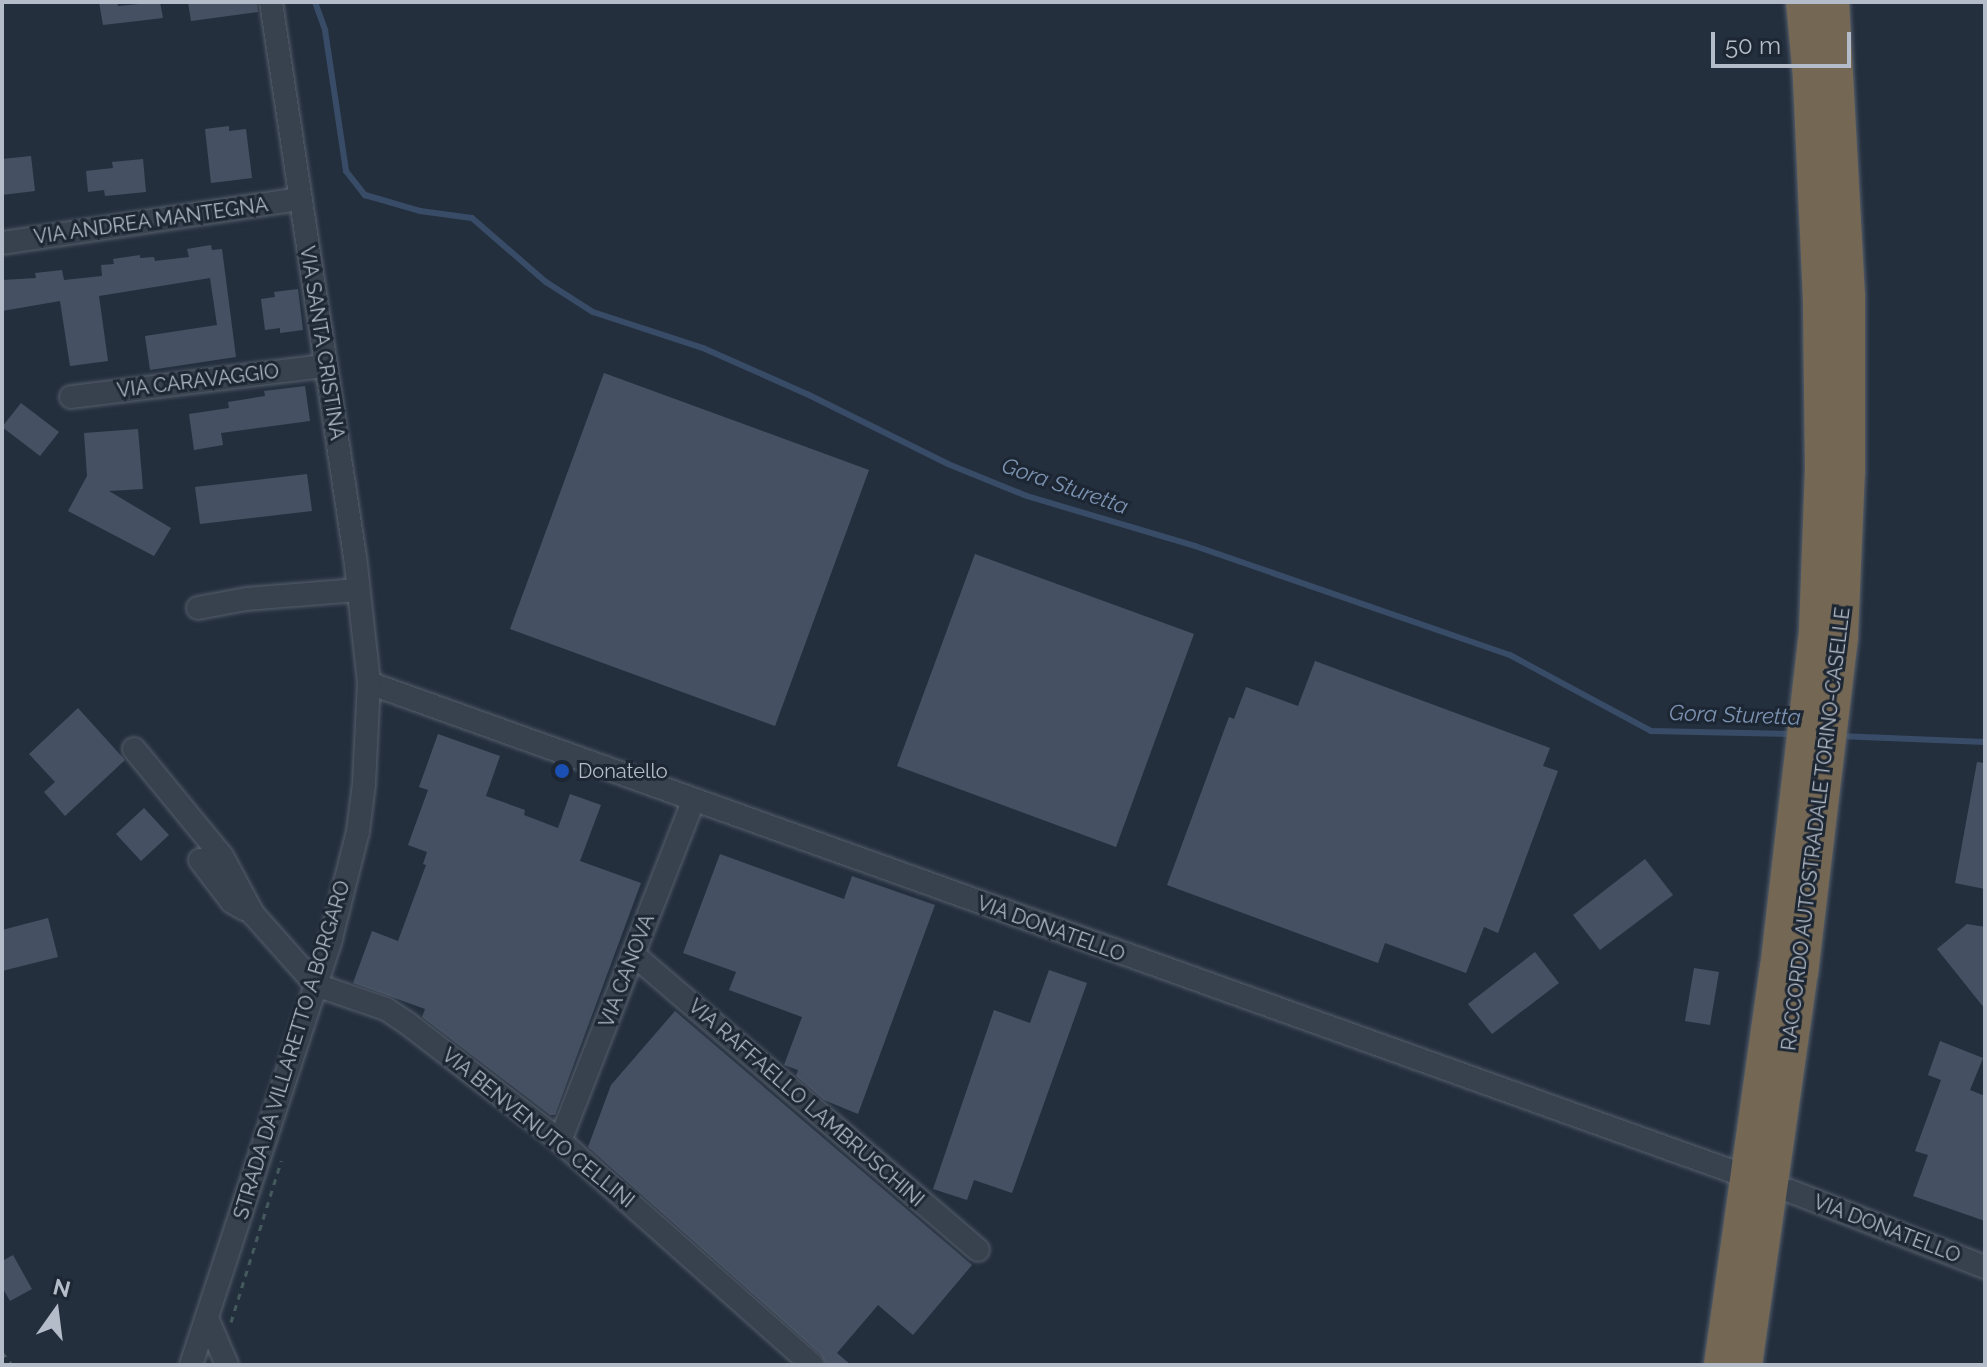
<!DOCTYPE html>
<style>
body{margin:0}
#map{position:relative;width:1987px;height:1367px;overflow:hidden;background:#242f3e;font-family:Raleway,sans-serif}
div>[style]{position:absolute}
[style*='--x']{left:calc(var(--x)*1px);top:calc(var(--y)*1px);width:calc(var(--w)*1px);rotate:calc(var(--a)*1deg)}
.stream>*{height:6px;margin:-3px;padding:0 3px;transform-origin:3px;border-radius:3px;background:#394c67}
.building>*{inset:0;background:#455162}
.path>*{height:3px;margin-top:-1.5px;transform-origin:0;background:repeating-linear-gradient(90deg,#44595c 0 6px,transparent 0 12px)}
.roads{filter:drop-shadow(0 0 2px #565f6c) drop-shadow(0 0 2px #565f6c)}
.minor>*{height:22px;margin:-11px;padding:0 11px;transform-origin:11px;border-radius:11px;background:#38414e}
.highway>*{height:32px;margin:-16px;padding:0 16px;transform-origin:16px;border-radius:16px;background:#746855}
.dots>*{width:22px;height:22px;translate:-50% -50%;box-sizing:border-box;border:4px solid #1d2633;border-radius:50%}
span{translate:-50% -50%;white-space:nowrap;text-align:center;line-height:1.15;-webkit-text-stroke:6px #1d2633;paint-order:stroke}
.street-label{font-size:20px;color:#b4bcc9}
.poi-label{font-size:20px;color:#b4bcc9}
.left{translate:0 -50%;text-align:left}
.water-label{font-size:22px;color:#7c92b1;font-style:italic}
.frame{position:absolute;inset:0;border:4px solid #b4bcc9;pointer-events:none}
.north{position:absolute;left:16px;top:1271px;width:80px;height:80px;-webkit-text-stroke:6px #1d2633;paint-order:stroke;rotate:14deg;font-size:22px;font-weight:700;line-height:32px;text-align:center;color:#b4bcc9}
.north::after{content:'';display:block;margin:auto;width:28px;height:36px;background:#b4bcc9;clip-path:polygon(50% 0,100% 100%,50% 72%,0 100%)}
.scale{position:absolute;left:1711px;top:32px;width:140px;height:36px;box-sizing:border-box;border:4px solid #b4bcc9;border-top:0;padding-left:10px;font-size:24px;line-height:28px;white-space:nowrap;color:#b4bcc9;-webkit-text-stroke:6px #1d2633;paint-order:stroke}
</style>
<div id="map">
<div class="stream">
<div style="--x:315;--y:2;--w:30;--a:70"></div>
<div style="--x:325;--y:30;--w:143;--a:81.5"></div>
<div style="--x:346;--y:171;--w:31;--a:52"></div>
<div style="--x:365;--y:195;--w:57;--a:16.2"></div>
<div style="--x:420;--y:211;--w:52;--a:7.7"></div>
<div style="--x:472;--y:218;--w:98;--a:40.9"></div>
<div style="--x:546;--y:282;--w:56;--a:32.6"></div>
<div style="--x:593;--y:312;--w:116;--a:18.1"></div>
<div style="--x:703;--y:348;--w:114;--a:23.9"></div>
<div style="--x:807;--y:394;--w:157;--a:26.4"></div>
<div style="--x:948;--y:464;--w:85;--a:22.1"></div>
<div style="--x:1027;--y:496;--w:175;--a:16.6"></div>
<div style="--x:1195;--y:546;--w:333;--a:19.1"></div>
<div style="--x:1510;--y:655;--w:160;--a:28.3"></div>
<div style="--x:1651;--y:731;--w:141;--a:1.2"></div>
<div style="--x:1839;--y:736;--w:146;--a:2.4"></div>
</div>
<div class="building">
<div style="clip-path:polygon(99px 2px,117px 2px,118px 6px,160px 2px,163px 18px,103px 25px)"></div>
<div style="clip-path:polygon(188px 2px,257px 2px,258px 12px,191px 21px)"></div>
<div style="clip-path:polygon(229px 126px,229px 131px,246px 129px,252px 178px,211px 183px,205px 129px)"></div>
<div style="clip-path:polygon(31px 156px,35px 191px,2px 195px,2px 159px)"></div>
<div style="clip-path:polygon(143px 159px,146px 192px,105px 196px,104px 190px,88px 192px,86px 171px,113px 168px,112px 162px)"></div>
<div style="clip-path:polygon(211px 245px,212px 250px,222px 249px,236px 357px,150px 370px,145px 336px,217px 325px,210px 278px,99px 296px,108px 361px,70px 366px,60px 301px,2px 311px,2px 280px,36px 278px,35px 273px,62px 270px,64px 280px,102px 276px,101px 265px,114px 264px,113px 259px,140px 255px,140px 258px,154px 257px,155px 261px,189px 257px,187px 249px)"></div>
<div style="clip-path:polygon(298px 289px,303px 330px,280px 333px,280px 328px,265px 330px,261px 299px,275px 297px,274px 292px)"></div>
<div style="clip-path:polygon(604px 373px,869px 470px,775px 726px,510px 629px)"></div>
<div style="clip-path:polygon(305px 386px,310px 421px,221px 433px,223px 445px,194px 450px,189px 414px,229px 408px,228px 402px,265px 396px,264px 391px)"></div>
<div style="clip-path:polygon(21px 403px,59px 432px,40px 456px,2px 427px)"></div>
<div style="clip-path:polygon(138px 429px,143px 489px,109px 491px,171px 528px,154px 556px,68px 511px,87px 476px,84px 433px)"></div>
<div style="clip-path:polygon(307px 474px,312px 511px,200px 524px,195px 487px)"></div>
<div style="clip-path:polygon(975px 554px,1194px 634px,1116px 847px,897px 766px)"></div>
<div style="clip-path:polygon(1315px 661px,1550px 748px,1543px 766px,1558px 771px,1498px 933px,1484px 927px,1466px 973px,1385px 943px,1378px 963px,1167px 885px,1229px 717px,1234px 719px,1246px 687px,1298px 706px)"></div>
<div style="clip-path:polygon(78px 708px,125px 760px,65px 816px,44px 792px,55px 782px,29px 754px)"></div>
<div style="clip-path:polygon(438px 734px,500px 756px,486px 796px,525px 810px,524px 815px,558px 828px,570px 794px,601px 805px,580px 861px,641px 883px,555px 1115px,550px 1115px,422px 1017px,425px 1009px,353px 983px,372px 931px,398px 941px,426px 865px,423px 864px,427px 852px,408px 845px,428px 790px,419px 787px)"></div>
<div style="clip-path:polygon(1977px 762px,1985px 763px,1985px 889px,1955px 883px)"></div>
<div style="clip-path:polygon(144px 808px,169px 835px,141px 861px,116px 834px)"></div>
<div style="clip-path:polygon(720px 854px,844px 899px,852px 876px,935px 905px,858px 1114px,824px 1100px,796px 1076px,798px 1070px,784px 1065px,802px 1017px,729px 990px,736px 972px,683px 953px)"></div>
<div style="clip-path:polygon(1645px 859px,1673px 895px,1600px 950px,1573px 915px)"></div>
<div style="clip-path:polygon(48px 918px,58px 957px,2px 971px,2px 930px)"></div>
<div style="clip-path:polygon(1967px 924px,1985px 927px,1985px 1009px,1937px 949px)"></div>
<div style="clip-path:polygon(1535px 952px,1559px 983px,1492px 1034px,1468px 1004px)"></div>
<div style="clip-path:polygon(1694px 968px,1719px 972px,1710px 1025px,1685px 1021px)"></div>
<div style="clip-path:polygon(1049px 970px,1087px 983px,1012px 1193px,974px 1180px,967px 1200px,933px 1189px,994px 1010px,1030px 1023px)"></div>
<div style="clip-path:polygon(675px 1011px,972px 1265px,913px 1335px,878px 1305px,837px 1353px,851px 1365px,826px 1365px,821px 1355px,588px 1147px,611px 1085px)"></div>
<div style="clip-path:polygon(1940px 1041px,1983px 1058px,1970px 1090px,1985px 1096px,1985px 1221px,1913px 1196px,1928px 1155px,1915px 1151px,1941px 1080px,1928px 1075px)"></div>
<div style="clip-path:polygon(13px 1255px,32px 1289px,10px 1301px,2px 1287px,2px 1261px)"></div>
</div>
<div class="path">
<div style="--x:231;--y:1322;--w:169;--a:-72.7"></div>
<div style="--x:2;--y:1352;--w:16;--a:52"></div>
</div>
<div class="roads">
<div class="minor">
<div style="--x:2;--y:243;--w:301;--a:-8.4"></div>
<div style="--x:71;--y:397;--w:256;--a:-7"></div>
<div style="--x:198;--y:608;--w:49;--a:-10.6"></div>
<div style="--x:246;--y:599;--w:112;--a:-4.6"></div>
<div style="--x:369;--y:683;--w:1450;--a:19.71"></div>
<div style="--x:134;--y:749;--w:139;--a:50.6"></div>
<div style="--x:222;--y:856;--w:66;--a:61.9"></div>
<div style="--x:253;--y:914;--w:95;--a:48.4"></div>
<div style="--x:316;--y:985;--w:74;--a:18.9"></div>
<div style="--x:386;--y:1009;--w:25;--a:34"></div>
<div style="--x:407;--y:1023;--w:193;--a:37.6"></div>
<div style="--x:560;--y:1141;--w:337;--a:41.6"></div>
<div style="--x:200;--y:860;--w:53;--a:52.7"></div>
<div style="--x:232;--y:902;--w:14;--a:30"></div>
<div style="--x:634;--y:955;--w:453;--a:40.6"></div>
<div style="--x:560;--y:1141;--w:365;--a:-68.6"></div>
<div style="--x:1790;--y:1191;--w:209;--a:21.3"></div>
<div style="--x:207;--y:1318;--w:51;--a:66.9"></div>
<div style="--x:191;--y:1365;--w:449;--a:-71.8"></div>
<div style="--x:331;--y:938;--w:110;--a:-75.8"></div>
<div style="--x:358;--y:831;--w:47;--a:-82.7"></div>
<div style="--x:364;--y:784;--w:101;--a:-87.2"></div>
<div style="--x:369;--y:683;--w:127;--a:-96.3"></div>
<div style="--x:355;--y:557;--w:561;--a:-98.61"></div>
</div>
<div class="highway">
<div style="--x:1720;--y:1365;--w:400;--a:-82"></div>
<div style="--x:1776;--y:969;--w:339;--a:-83.4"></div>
<div style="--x:1815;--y:632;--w:163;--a:-87.9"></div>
<div style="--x:1821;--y:469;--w:169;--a:-90.7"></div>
<div style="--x:1819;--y:300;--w:223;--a:-92.6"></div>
<div style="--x:1809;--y:77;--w:75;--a:-95.3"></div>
<div style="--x:1746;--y:1365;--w:396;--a:-81.9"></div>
<div style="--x:1802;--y:973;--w:339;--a:-83.2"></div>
<div style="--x:1842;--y:636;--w:165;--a:-87.6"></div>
<div style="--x:1849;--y:471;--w:175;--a:-90"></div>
<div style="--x:1849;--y:296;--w:294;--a:-93.1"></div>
</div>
</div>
<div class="dots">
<div style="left:562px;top:771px;background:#1a4fb4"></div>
</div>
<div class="street-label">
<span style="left:151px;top:221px;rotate:-8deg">VIA ANDREA MANTEGNA</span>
<span style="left:322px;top:343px;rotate:81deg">VIA SANTA CRISTINA</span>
<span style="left:198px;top:381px;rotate:-7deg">VIA CARAVAGGIO</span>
<span style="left:1816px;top:829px;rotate:-83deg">RACCORDO AUTOSTRADALE TORINO-CASELLE</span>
<span style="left:1051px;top:929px;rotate:20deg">VIA DONATELLO</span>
<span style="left:627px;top:971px;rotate:-69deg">VIA CANOVA</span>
<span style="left:292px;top:1050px;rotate:-73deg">STRADA DA VILLARETTO A BORGARO</span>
<span style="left:806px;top:1103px;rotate:41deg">VIA RAFFAELLO LAMBRUSCHINI</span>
<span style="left:538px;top:1128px;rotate:39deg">VIA BENVENUTO CELLINI</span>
<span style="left:1887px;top:1229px;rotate:21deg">VIA DONATELLO</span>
</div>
<div class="poi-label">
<span class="left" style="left:578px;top:771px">Donatello</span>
</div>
<div class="water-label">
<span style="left:1065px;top:486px;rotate:19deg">Gora Sturetta</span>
<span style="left:1735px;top:715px;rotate:2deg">Gora Sturetta</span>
</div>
<div class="frame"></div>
<div class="north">N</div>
<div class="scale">50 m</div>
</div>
